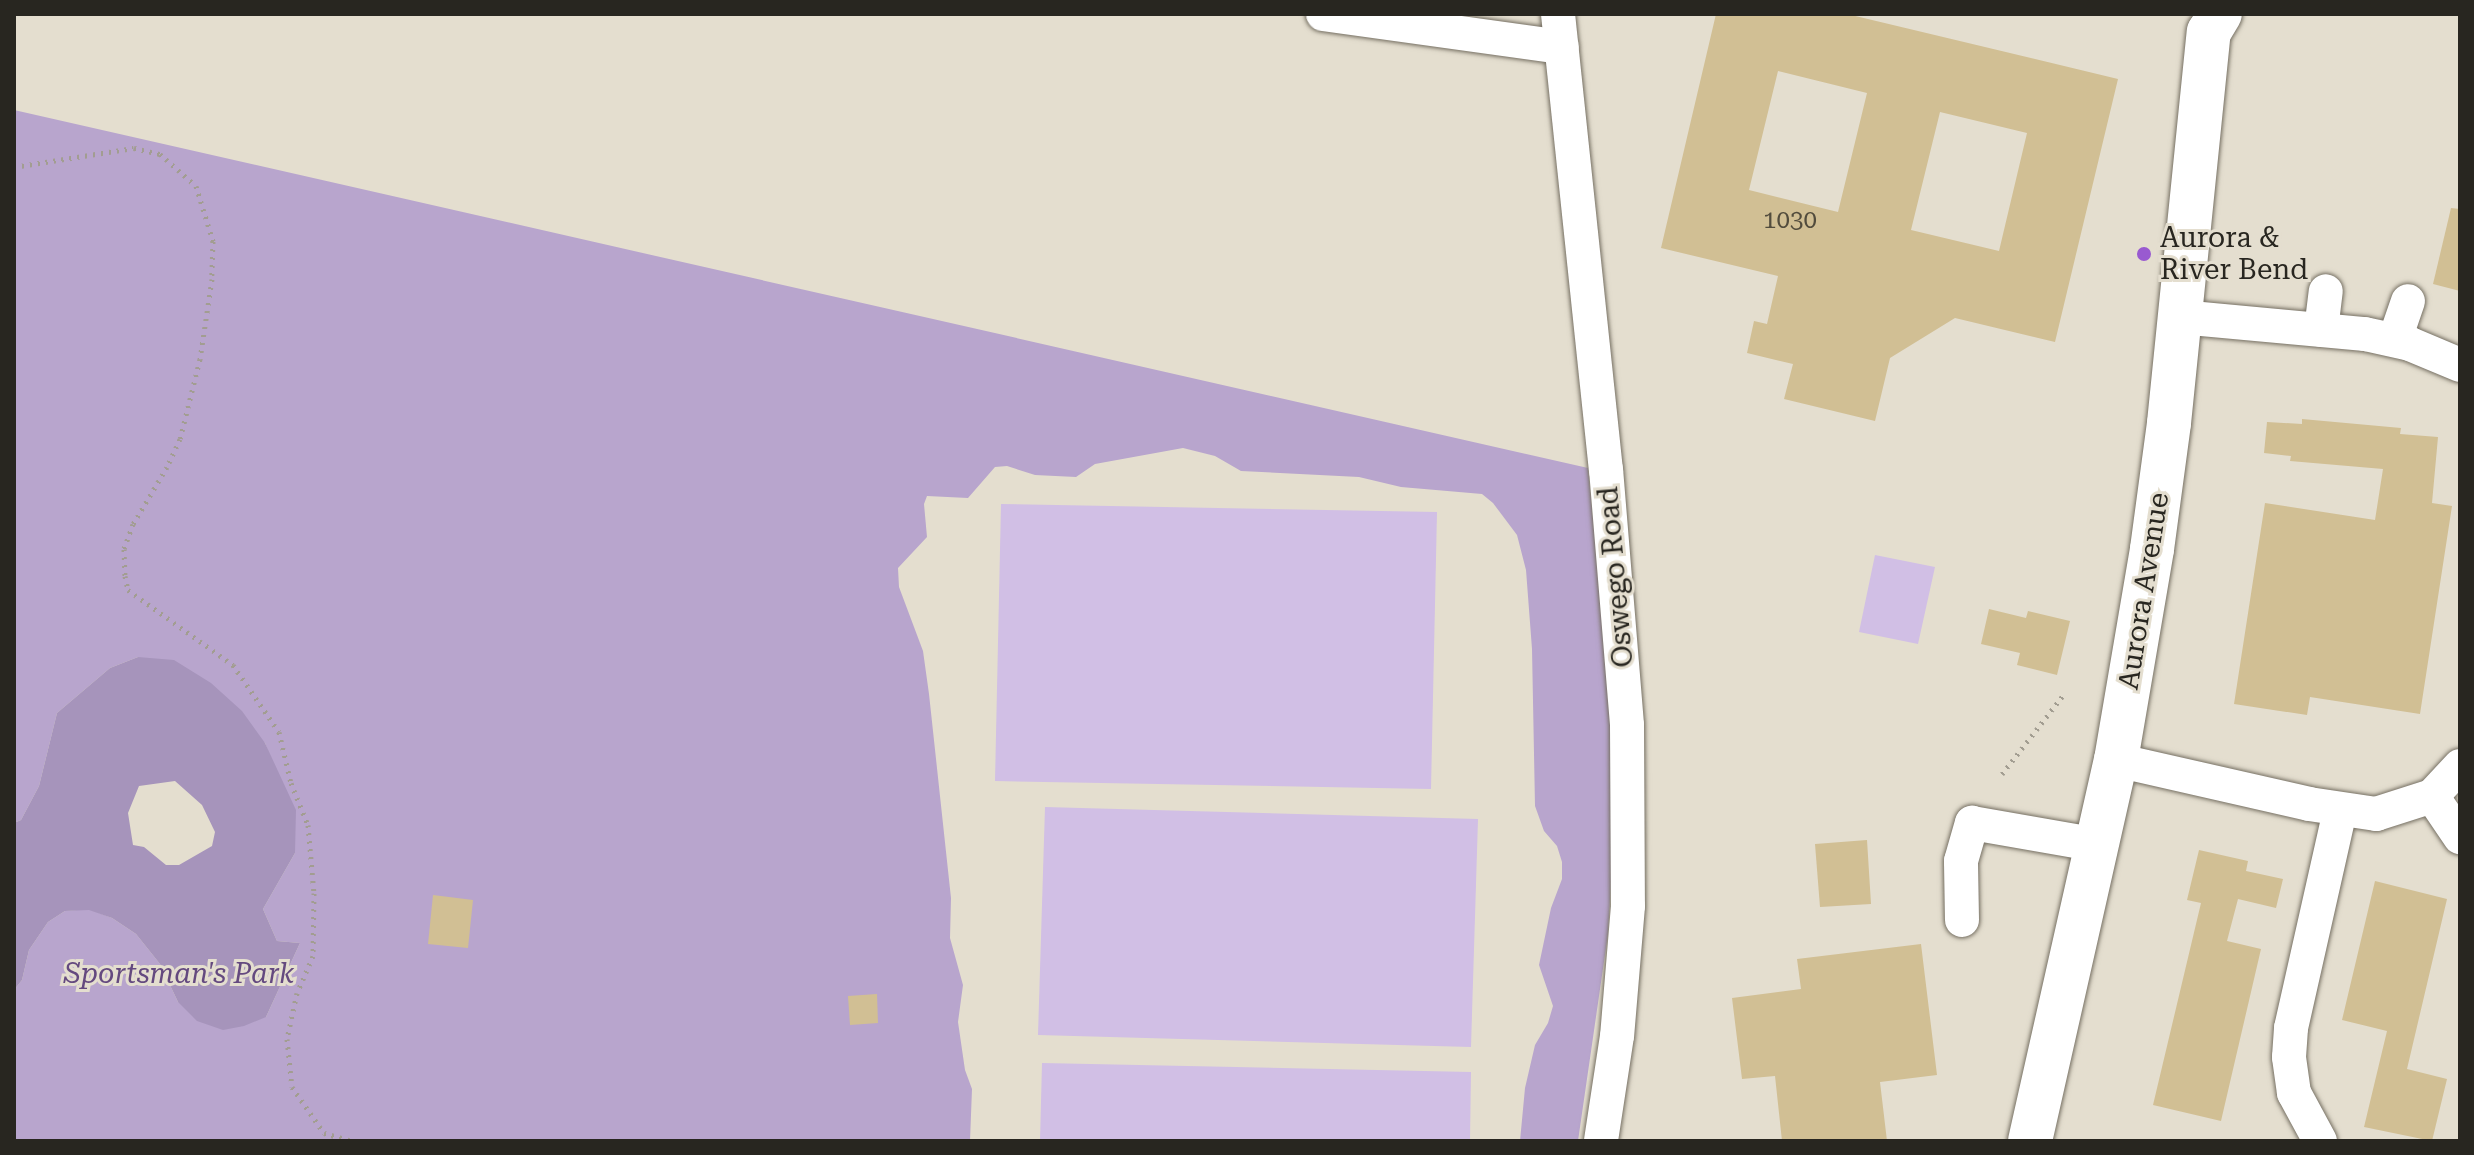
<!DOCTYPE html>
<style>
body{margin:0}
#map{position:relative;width:2474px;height:1155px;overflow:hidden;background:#e4decf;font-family:"Roboto Serif",serif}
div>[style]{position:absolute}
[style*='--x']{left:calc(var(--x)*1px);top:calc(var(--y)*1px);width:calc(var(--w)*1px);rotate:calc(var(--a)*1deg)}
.green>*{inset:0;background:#d1bfe5}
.forest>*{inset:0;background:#b8a5cd}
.water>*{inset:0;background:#a694bb}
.building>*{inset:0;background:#d1bf94}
.path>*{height:5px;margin-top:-2.5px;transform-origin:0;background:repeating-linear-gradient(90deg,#a29d91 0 2px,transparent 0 8px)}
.roads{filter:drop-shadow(0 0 2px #767063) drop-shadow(0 0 2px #767063)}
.minor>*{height:34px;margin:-17px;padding:0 17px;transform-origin:17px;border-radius:17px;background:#fff}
.major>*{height:44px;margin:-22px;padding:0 22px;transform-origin:22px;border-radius:22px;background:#fff}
.dots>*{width:22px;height:22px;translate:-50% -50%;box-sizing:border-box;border:4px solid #e4decf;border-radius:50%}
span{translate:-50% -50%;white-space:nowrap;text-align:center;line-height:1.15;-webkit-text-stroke:6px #e4decf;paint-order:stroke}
.number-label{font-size:24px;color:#524c3d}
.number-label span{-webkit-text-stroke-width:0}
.poi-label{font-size:28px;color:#282620}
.left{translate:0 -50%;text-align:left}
.street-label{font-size:28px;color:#282620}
.park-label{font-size:28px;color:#64497f;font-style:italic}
.frame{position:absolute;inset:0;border:16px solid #282620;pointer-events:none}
</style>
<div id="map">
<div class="green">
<div style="clip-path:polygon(1001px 504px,1437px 512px,1431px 789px,995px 781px)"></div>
<div style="clip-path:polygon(1875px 555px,1935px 567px,1918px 644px,1859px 632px)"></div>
<div style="clip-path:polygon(1045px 807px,1478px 819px,1471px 1047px,1038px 1035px)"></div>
<div style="clip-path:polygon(1042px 1063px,1471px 1072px,1470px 1141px,1040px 1141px)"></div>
</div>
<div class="forest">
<div style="clip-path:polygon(14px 110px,1588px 468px,1611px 703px,1615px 812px,1608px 934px,1578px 1141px,1520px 1141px,1525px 1088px,1535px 1045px,1548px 1023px,1553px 1006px,1539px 965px,1551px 908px,1562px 879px,1562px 862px,1557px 846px,1544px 831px,1535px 806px,1532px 649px,1526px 570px,1517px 535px,1493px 503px,1482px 494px,1401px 487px,1359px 477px,1241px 471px,1215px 456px,1183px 448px,1095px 464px,1076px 477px,1035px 475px,1007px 466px,995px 467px,968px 498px,927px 496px,924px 504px,927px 537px,898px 568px,899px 587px,923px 651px,929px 694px,951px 898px,950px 938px,963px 985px,958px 1022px,965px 1070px,972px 1089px,970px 1141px,14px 1141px,14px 990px,22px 980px,29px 950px,48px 922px,65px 911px,89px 909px,112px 918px,136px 934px,160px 964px,178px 1002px,266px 1017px,300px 943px,277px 941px,263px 909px,295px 853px,278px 777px,265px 743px,138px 657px,110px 668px,57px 713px,39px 786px,21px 820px,14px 823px)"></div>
</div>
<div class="water">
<div style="clip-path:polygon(evenodd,138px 657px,174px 660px,211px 683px,242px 711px,265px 743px,296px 810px,295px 853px,263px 909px,277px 941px,300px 943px,266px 1017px,244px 1026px,223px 1030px,197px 1021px,178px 1002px,160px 964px,136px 934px,112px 918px,89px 910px,65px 911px,48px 922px,29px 950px,22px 980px,14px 990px,14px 823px,21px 820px,39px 786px,57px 713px,110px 668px,138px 657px,175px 781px,202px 805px,215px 832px,212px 846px,179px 865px,166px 865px,144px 847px,133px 845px,128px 813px,139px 786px,175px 781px)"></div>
</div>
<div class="building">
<div style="clip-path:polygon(evenodd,1716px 14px,1847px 14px,2118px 79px,2055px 342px,1955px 318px,1890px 358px,1875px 421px,1784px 399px,1793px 364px,1747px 353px,1754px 321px,1767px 324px,1778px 276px,1661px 248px,1716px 14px,1778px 71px,1867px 93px,1838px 212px,1749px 190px,1778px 71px,1716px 14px,1940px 112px,2027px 133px,1999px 251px,1911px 230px,1940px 112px)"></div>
<div style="clip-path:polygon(2451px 208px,2460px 209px,2460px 291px,2433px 284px)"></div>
<div style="clip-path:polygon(2302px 419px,2401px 428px,2400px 434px,2438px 437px,2432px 503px,2452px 506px,2420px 714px,2310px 697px,2307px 715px,2234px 704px,2265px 503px,2375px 520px,2383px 469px,2290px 461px,2291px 456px,2264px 453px,2267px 422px,2302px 424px)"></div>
<div style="clip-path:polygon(1989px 609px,2026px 618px,2028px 611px,2070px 621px,2057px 675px,2017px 665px,2020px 653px,1981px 644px)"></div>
<div style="clip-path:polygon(1867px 840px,1871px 904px,1820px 907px,1815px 844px)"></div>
<div style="clip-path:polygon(2199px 850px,2248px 861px,2246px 871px,2283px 879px,2276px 908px,2238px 899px,2227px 941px,2261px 949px,2221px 1121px,2153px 1105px,2201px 903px,2187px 900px)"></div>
<div style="clip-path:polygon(2375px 881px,2447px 899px,2407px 1069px,2447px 1079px,2432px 1141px,2364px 1127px,2387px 1031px,2342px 1020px)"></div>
<div style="clip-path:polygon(433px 895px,473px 900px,468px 948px,428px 944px)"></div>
<div style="clip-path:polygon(1921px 944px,1937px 1075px,1880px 1082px,1887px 1141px,1782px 1141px,1775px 1076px,1742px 1079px,1732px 998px,1801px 989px,1797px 959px)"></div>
<div style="clip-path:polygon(877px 994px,878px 1023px,850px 1025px,848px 996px)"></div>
</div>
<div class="path">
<div style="--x:14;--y:167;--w:121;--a:-9"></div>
<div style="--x:134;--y:148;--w:27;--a:13"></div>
<div style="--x:160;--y:154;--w:48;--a:41.6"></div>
<div style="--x:196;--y:186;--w:58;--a:72.8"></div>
<div style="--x:213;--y:241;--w:38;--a:92"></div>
<div style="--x:212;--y:279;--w:81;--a:98.5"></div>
<div style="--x:200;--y:359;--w:82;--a:104"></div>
<div style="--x:180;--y:439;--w:31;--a:115"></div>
<div style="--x:167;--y:467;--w:66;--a:120.8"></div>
<div style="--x:133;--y:524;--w:27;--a:110"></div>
<div style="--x:124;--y:549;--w:27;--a:88"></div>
<div style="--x:125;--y:576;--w:14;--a:78"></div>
<div style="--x:128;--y:590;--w:129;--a:35.5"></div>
<div style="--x:233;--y:665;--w:81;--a:55.5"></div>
<div style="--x:279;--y:732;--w:52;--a:76.8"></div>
<div style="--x:291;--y:783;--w:45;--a:68"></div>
<div style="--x:308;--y:825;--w:68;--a:85"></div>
<div style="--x:314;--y:893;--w:63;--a:90.9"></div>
<div style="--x:313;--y:956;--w:40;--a:113.4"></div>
<div style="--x:297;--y:993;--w:47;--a:102.3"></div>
<div style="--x:287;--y:1039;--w:48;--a:84.1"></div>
<div style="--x:292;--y:1087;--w:56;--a:55.2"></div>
<div style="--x:324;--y:1133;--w:29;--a:16"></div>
<div style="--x:2002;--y:774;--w:101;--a:-52.2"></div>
</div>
<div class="roads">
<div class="minor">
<div style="--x:1323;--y:14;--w:241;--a:7.9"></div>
<div style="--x:1558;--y:14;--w:458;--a:84"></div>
<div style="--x:1606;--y:469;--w:257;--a:85.3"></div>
<div style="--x:1627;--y:725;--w:181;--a:89.7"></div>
<div style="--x:1628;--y:906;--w:130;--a:94.8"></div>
<div style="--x:1617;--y:1036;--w:106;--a:98.7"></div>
<div style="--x:2180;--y:317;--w:186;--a:5.3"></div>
<div style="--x:2365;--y:334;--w:46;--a:12.5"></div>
<div style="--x:2410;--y:344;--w:54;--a:22.8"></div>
<div style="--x:2321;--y:330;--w:39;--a:-83"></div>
<div style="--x:2395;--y:339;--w:40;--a:-71.1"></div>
<div style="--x:2116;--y:760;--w:198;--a:12.8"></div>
<div style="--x:2309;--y:804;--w:68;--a:8.5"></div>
<div style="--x:2376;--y:814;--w:59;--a:-17.8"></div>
<div style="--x:2432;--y:796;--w:41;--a:-47"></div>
<div style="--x:2432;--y:796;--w:50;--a:55.7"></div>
<div style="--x:1962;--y:920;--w:59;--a:-91"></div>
<div style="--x:1961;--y:861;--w:40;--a:-74"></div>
<div style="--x:1972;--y:823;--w:128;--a:9.9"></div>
<div style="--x:2320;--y:1141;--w:55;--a:-118.4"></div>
<div style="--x:2294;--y:1093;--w:36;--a:-98"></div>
<div style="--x:2289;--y:1057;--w:29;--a:-86"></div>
<div style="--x:2291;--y:1028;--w:223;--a:-77.3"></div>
</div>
<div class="major">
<div style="--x:2030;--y:1141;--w:391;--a:-77.3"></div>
<div style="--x:2116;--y:760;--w:214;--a:-80.3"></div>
<div style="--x:2152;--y:549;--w:127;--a:-82.3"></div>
<div style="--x:2169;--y:423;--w:393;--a:-84.2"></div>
<div style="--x:2209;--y:32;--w:21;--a:-59"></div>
</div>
</div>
<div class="dots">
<div style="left:2144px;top:254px;background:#995ad0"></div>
</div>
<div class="number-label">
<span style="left:1790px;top:221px">1030</span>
</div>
<div class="poi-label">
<span class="left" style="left:2160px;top:254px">Aurora &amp;<br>River Bend</span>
</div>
<div class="street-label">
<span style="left:1616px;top:577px;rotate:-95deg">Oswego Road</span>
<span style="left:2144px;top:591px;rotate:-81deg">Aurora Avenue</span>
</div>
<div class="park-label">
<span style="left:179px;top:974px">Sportsman's Park</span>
</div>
<div class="frame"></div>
</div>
